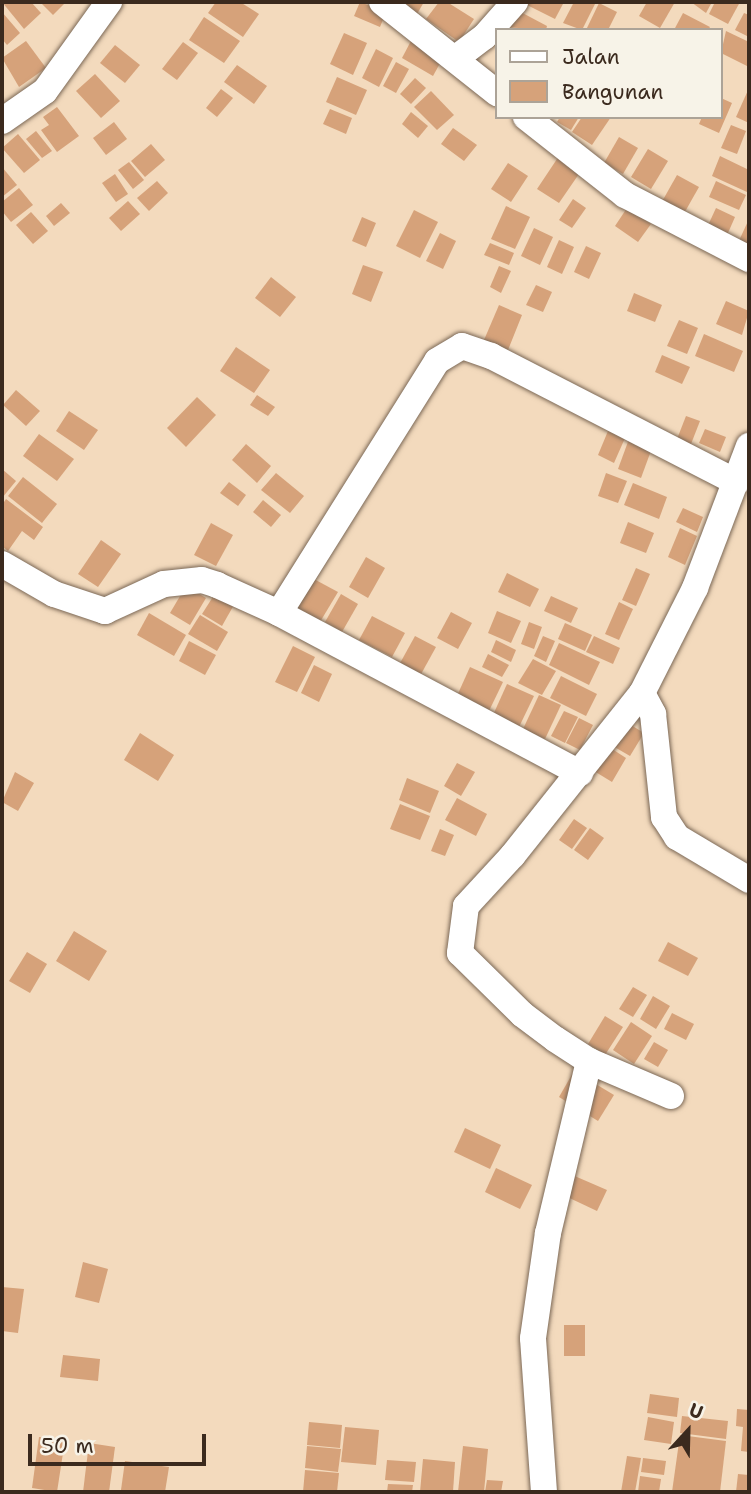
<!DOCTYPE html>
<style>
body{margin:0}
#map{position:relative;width:751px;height:1494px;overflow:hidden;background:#f3dabd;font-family:"Shantell Sans",sans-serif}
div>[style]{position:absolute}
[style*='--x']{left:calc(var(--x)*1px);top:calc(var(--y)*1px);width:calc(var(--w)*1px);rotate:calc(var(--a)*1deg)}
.building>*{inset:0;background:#d6a27a}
.roads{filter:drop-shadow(0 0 2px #7b6856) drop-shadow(0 0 2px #7b6856)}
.minor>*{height:26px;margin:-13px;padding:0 13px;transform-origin:13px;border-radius:13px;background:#fff}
span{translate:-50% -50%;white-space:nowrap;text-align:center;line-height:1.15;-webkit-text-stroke:7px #f7f3e8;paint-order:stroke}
.frame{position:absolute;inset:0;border:4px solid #3b2a1e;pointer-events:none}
.legend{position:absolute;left:495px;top:28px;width:228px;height:91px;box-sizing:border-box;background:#f7f3e8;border:2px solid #aca397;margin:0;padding:9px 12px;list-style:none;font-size:21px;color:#3b2a1e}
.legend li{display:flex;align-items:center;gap:14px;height:35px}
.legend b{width:35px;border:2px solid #aca397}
.north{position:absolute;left:653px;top:1396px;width:70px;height:70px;-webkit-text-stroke:5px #f7f3e8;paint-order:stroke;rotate:22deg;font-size:19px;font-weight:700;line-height:28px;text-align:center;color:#3b2a1e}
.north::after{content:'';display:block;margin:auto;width:24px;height:32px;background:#3b2a1e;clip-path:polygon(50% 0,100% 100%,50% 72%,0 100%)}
.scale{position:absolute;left:28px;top:1434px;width:178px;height:32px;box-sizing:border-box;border:4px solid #3b2a1e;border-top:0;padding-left:9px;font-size:21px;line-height:24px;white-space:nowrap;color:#3b2a1e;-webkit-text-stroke:5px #f7f3e8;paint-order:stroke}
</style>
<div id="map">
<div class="building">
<div style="clip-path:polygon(2px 2px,31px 2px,41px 13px,24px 29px)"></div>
<div style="clip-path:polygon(40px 2px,66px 2px,53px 15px)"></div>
<div style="clip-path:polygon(216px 2px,240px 2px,259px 14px,243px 37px,208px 13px)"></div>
<div style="clip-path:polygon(360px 2px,386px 12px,380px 27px,354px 16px)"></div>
<div style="clip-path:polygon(408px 2px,424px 2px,417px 14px,405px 7px)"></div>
<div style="clip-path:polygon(439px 2px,447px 2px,474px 19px,459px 42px,426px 19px)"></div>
<div style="clip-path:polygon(528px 2px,564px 2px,555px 19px,527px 5px)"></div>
<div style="clip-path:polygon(574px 2px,596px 2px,582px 30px,563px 23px)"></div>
<div style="clip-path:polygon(647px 2px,675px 2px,660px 28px,639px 16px)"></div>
<div style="clip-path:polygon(691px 2px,712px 2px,706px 13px)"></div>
<div style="clip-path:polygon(715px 2px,740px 2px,728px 24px,709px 14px)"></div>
<div style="clip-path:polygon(599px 3px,617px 12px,608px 30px,586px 30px)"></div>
<div style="clip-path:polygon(515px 9px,547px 26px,546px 30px,505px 27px)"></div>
<div style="clip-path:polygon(2px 12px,20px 33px,7px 45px,2px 39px)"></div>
<div style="clip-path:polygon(683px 13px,710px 27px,708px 30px,674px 30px)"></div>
<div style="clip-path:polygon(744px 13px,749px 15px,749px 37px,735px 30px)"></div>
<div style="clip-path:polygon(204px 17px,240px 41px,224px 63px,189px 40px)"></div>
<div style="clip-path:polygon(726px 31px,749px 42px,749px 67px,721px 53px)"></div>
<div style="clip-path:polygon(344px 33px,367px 43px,353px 75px,330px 64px)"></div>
<div style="clip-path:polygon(412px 39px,444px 56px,433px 76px,402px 58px)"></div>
<div style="clip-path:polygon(26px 41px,46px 68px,19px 87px,2px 58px)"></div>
<div style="clip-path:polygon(183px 42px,198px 53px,177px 80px,162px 69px)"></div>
<div style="clip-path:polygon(115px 45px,140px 65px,125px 83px,100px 63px)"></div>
<div style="clip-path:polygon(376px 49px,393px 58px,379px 87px,362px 78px)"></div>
<div style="clip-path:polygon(396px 62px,409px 69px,396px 93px,383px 86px)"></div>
<div style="clip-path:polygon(237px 65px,267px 86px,254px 104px,224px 82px)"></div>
<div style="clip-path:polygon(95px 74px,120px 101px,101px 118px,76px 91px)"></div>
<div style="clip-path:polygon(337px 77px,367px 90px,356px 115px,326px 102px)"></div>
<div style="clip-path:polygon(415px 78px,426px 88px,411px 104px,400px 94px)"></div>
<div style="clip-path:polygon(749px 88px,749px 123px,736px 117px)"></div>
<div style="clip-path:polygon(221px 89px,233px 98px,217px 117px,206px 108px)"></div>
<div style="clip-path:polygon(431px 91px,454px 115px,437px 130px,414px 107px)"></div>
<div style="clip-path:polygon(721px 98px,732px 103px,719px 133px,699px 124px,702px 117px,721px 117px)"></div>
<div style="clip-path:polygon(57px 107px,79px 136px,57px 152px,41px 130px,49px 125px,43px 117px)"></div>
<div style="clip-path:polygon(330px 109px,352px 118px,346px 134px,323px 124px)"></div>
<div style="clip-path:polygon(411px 112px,428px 126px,418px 138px,402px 124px)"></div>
<div style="clip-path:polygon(560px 117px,579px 117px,571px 130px,557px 122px)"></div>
<div style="clip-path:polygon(582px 117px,611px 117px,592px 145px,572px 132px)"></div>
<div style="clip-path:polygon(114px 122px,127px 139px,106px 155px,93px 138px)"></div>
<div style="clip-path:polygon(731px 125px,746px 131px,737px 154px,721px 148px)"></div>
<div style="clip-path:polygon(453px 128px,477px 145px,464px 161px,441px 144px)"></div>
<div style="clip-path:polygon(36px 131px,52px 151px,42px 158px,26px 139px)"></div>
<div style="clip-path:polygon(18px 134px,40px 160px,24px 173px,2px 148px)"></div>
<div style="clip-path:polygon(619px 137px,638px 148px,623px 174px,604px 163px)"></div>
<div style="clip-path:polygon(151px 144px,165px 160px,145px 177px,131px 161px)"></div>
<div style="clip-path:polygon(648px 149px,668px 161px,651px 189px,631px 177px)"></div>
<div style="clip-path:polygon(559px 156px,581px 171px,559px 203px,537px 189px)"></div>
<div style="clip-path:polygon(720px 156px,749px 170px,747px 192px,712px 176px)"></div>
<div style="clip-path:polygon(129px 162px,144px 180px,133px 189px,118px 170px)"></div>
<div style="clip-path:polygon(508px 163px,528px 176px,511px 202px,491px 189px)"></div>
<div style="clip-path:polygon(2px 167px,17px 185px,2px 197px)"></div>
<div style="clip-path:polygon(115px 174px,128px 194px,116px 202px,102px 183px)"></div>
<div style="clip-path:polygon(677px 175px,699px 187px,682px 217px,660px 205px)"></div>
<div style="clip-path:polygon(157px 181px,168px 193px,149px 211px,137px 198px)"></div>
<div style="clip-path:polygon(716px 181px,746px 195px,739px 210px,709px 197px)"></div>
<div style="clip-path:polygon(19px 188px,33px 205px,11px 222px,2px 211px,2px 202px)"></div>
<div style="clip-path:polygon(573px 199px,586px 208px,572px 228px,559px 220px)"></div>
<div style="clip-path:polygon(128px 201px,140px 214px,121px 231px,109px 218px)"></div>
<div style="clip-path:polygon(61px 203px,70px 213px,54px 226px,46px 216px)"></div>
<div style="clip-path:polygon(506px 206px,530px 217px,515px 249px,491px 239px)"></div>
<div style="clip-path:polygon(627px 208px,651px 224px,638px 242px,615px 226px)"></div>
<div style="clip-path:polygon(716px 208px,735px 217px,724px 242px,704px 234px)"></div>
<div style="clip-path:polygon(414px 210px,438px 222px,420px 258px,396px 246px)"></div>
<div style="clip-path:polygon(31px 212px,48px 231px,33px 244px,16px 225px)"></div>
<div style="clip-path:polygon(362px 217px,376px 223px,366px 247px,352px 241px)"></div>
<div style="clip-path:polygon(749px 219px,749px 250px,737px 245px)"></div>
<div style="clip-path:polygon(534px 228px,553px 237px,540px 265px,521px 256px)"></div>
<div style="clip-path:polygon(440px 233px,456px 241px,443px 269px,426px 261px)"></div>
<div style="clip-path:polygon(559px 240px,574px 247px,562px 274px,547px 267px)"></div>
<div style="clip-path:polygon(490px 243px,514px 253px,509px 265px,484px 255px)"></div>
<div style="clip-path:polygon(586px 246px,601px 253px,589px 279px,574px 272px)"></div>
<div style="clip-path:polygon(363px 265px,383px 272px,371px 302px,352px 294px)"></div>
<div style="clip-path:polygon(499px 266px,511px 271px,501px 293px,490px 287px)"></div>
<div style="clip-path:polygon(271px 277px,296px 297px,280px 317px,255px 298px)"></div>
<div style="clip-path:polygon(536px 285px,552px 292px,543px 312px,526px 305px)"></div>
<div style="clip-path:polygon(634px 293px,662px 305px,655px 322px,627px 311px)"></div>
<div style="clip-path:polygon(726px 301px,749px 311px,742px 335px,716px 324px)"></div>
<div style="clip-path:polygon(499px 305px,522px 315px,508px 350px,484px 340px)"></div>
<div style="clip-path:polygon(679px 320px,698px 328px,687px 354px,667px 346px)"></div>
<div style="clip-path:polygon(704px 334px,743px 351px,734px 372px,695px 356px)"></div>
<div style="clip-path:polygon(236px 347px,270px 370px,254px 393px,220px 371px)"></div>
<div style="clip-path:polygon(662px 355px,690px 367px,682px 384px,655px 372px)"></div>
<div style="clip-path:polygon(16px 390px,40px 411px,26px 426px,3px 405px)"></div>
<div style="clip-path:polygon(257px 395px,275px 407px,268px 416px,250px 405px)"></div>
<div style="clip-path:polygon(197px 397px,216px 415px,186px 447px,167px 428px)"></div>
<div style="clip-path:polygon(69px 411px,98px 430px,84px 450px,56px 431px)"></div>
<div style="clip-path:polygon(686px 416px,700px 421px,691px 444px,677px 439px)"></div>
<div style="clip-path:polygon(705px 429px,726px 437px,720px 452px,699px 443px)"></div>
<div style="clip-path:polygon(608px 431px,625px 438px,614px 463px,598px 455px)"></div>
<div style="clip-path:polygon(39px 434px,74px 459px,57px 481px,23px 456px)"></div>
<div style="clip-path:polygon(629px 439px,652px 448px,641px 478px,618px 469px)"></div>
<div style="clip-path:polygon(246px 444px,271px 466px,257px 483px,232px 460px)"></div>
<div style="clip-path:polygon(2px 469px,16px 481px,2px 498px)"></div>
<div style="clip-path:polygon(276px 473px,304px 496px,290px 513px,261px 490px)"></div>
<div style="clip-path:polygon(606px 473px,627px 481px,618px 503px,598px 496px)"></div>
<div style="clip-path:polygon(23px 477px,57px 504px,42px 523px,8px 496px)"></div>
<div style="clip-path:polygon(229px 482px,246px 495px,238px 506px,220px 493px)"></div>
<div style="clip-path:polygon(633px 483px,667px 497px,659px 519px,624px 505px)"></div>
<div style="clip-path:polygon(6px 499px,43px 527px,34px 540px,22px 531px,8px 551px,2px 546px,2px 505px)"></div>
<div style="clip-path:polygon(263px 500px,281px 515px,271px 527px,253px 512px)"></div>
<div style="clip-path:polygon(683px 508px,703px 517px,697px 532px,676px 522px)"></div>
<div style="clip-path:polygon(628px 522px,654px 533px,646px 553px,620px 543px)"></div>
<div style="clip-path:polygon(211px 523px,233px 535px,216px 566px,194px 555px)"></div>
<div style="clip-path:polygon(680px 528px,697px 536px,685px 565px,668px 557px)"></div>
<div style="clip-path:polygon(101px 540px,121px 554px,98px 587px,78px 574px)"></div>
<div style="clip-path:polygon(366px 557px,385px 568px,368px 598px,349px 587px)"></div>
<div style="clip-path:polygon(636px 568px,650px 574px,636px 606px,622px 600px)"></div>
<div style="clip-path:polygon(507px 573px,539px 589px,530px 607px,498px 592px)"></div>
<div style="clip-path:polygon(312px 578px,338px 592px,320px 622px,295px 608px)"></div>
<div style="clip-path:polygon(186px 586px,206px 598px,190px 625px,170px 613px)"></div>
<div style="clip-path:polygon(216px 592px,235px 603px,222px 626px,202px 614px)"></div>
<div style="clip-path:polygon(341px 594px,358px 604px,342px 632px,325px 622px)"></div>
<div style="clip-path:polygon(551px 596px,578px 608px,571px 623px,544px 611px)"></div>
<div style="clip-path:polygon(619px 602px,633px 609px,619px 640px,605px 634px)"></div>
<div style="clip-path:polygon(497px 611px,521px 621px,511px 643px,488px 633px)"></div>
<div style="clip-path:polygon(451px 612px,472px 623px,458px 649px,437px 638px)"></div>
<div style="clip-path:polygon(149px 613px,186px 635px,174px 656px,137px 635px)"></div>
<div style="clip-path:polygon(200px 615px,228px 632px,217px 651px,188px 634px)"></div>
<div style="clip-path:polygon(372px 616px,405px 633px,392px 657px,359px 640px)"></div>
<div style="clip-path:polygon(529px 622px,542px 627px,534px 649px,521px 644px)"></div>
<div style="clip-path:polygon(565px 623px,592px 635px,585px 651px,558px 639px)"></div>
<div style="clip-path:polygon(415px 636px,436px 647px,420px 676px,399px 665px)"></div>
<div style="clip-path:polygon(543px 636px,555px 641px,546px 662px,534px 656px)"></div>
<div style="clip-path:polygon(594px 636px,620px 648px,613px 664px,586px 652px)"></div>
<div style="clip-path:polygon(496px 640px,516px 650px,511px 662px,491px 652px)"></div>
<div style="clip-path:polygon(189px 641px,216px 655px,205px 675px,179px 661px)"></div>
<div style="clip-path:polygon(559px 643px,600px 662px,589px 685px,549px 665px)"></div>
<div style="clip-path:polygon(293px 646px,315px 657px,297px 692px,275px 682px)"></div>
<div style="clip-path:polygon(488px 654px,509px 665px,502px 677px,482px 667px)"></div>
<div style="clip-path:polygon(533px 659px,556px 671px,542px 695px,518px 683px)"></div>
<div style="clip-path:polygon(314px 665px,332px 674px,319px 702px,301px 693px)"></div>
<div style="clip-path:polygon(470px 667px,503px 682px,488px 713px,456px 698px)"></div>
<div style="clip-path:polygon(561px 676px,597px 694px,586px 716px,550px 698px)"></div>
<div style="clip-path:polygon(507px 684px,534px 696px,519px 727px,493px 715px)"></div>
<div style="clip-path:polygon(539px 695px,561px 705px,545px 739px,523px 729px)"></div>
<div style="clip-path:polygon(564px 711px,578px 717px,565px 743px,551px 736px)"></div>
<div style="clip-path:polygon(579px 718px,593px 725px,580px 750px,566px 743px)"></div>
<div style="clip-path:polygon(626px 722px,644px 733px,630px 756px,611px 745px)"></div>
<div style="clip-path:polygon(140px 733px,174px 755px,158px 781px,124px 760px)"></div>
<div style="clip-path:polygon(609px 747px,626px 758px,612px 782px,594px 771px)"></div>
<div style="clip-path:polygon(457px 763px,475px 772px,461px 796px,444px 786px)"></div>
<div style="clip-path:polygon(15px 772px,34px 783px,18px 811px,2px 802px)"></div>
<div style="clip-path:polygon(407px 778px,439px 791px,430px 813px,399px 800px)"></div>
<div style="clip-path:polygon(457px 798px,487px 814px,476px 836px,445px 820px)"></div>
<div style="clip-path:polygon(400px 804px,430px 816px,420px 840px,390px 829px)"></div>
<div style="clip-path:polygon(574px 819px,587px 828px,572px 849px,559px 840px)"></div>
<div style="clip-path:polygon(590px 828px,604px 838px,588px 860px,574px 850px)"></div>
<div style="clip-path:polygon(440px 829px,454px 835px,445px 856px,431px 851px)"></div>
<div style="clip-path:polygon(74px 931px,107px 951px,89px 981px,56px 961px)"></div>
<div style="clip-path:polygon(668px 942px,698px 958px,688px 976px,658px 961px)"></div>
<div style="clip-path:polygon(27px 952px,47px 964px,30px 993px,9px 981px)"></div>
<div style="clip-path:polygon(633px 987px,647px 995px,633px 1017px,619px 1009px)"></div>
<div style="clip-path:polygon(653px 996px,670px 1006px,656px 1029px,640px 1019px)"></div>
<div style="clip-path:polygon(672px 1013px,694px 1024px,686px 1040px,664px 1029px)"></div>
<div style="clip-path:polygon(605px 1016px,623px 1027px,605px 1055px,588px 1044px)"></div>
<div style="clip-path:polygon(631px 1022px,652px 1036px,634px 1064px,613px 1050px)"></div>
<div style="clip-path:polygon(654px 1042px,668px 1050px,658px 1067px,644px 1059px)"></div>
<div style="clip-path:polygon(574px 1071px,614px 1095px,598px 1121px,559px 1097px)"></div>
<div style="clip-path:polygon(465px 1128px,501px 1145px,490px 1169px,454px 1152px)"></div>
<div style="clip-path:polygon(496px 1168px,532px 1185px,520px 1209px,485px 1192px)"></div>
<div style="clip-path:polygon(570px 1174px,607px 1190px,597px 1211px,561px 1194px)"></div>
<div style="clip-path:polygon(83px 1262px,108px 1269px,99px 1303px,75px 1297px)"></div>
<div style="clip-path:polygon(2px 1287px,24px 1289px,18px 1333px,2px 1331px)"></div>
<div style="clip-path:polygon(564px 1325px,585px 1325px,585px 1356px,564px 1356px)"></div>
<div style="clip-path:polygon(63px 1355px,100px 1359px,98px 1381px,60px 1377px)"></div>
<div style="clip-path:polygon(650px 1394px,679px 1398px,677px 1417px,647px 1413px)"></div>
<div style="clip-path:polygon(737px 1409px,749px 1410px,749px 1452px,741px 1451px,743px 1427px,736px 1426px)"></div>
<div style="clip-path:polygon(682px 1416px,728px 1421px,726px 1439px,680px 1433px)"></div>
<div style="clip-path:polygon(648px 1417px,674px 1422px,671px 1444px,644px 1440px)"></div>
<div style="clip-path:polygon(309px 1422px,342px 1425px,340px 1448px,307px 1445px)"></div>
<div style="clip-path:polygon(345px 1427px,379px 1430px,376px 1465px,341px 1462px)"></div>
<div style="clip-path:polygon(680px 1435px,726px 1441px,720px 1492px,672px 1492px)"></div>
<div style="clip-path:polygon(39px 1437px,65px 1440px,57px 1492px,32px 1488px)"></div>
<div style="clip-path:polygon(89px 1443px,115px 1447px,109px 1492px,83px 1492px)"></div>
<div style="clip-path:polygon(307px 1446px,341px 1449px,338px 1472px,305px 1468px)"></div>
<div style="clip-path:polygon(463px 1446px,488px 1449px,484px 1492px,458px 1492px)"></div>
<div style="clip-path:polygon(627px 1456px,641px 1458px,635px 1492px,621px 1492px)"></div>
<div style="clip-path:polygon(643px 1458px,666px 1461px,664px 1475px,641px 1472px)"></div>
<div style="clip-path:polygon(423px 1459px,455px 1462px,453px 1492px,420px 1492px)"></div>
<div style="clip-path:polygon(387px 1460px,416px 1462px,414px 1482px,385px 1480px)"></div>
<div style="clip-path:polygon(125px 1461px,169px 1467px,165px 1492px,121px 1490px)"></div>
<div style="clip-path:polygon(305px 1470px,339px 1473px,337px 1492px,303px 1492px)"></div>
<div style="clip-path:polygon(738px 1474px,749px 1475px,749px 1492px,736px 1492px)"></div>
<div style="clip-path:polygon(640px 1476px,661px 1479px,659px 1492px,638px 1492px)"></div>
<div style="clip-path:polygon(487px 1480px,503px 1481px,501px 1492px,485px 1492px)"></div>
<div style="clip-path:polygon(388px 1484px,413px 1485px,412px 1492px,387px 1492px)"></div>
</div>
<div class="roads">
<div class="minor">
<div style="--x:382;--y:2;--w:147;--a:38.4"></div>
<div style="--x:456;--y:58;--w:35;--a:-37"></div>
<div style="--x:484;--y:37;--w:47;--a:-48.5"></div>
<div style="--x:526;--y:117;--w:126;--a:38.2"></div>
<div style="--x:625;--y:195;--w:140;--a:27.3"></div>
<div style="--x:2;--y:121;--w:52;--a:-34.9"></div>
<div style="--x:45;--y:91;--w:110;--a:-54.3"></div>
<div style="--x:2;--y:564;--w:60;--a:30"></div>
<div style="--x:54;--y:594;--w:54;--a:18.4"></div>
<div style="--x:105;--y:611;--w:65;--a:-24.6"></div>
<div style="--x:164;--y:584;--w:38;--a:-6"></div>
<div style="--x:202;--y:580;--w:16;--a:18"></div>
<div style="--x:217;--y:585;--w:68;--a:24.3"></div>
<div style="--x:279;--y:613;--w:341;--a:28"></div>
<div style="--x:279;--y:613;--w:297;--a:-57.9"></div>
<div style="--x:437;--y:361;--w:29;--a:-31"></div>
<div style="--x:462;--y:346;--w:31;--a:19"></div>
<div style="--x:491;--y:356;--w:276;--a:27.2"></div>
<div style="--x:642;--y:693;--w:24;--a:62"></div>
<div style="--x:653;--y:714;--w:104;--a:83.9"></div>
<div style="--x:664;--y:817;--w:24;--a:57"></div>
<div style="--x:677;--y:837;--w:84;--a:30.8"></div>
<div style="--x:671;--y:1096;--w:89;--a:-156.9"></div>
<div style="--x:589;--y:1061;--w:40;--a:-147.1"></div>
<div style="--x:555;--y:1039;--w:41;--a:-142.9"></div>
<div style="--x:522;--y:1014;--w:87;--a:-135.5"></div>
<div style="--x:460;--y:953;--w:47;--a:-82.7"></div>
<div style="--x:466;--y:906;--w:69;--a:-47.3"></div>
<div style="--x:513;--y:855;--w:207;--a:-51.5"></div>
<div style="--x:642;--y:693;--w:118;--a:-63.2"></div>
<div style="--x:695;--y:588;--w:152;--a:-69.2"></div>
<div style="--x:544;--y:1492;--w:154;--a:-94.1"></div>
<div style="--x:533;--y:1338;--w:106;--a:-81.9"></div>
<div style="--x:548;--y:1233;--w:177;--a:-76.6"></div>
</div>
</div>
<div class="frame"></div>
<ul class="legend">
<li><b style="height:9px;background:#fff"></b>Jalan</li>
<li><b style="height:19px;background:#d6a27a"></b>Bangunan</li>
</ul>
<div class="north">U</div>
<div class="scale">50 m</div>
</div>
